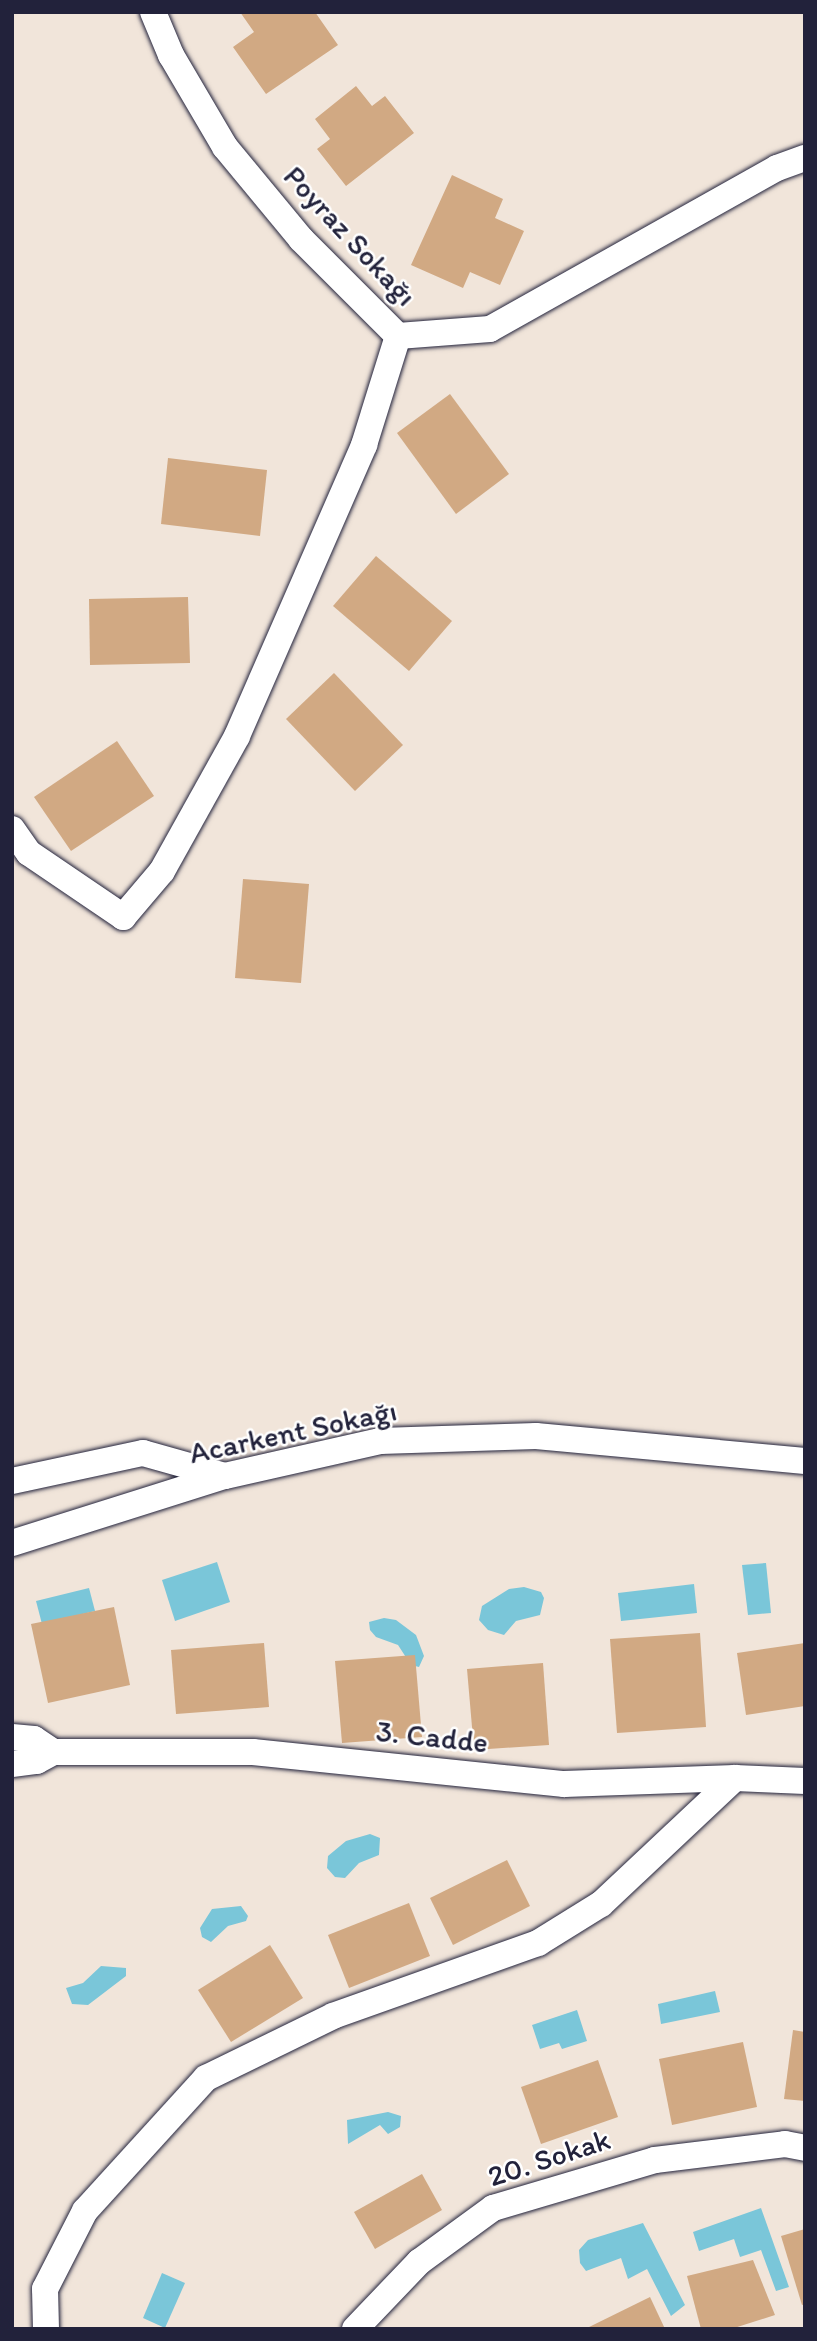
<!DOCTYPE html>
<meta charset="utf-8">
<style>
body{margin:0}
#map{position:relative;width:817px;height:2341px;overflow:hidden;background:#f1e5da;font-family:Itim,sans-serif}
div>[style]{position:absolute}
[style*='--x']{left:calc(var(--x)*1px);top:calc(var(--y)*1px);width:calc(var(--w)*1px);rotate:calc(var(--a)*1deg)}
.water>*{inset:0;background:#7ac6d9}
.building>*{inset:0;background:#d1a983}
.roads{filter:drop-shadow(0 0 2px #22223b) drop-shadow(0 0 2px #22223b)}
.minor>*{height:26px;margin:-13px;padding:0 13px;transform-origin:13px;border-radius:13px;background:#fff}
span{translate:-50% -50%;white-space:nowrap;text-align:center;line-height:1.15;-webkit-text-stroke:5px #fff;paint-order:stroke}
.street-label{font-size:30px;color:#22223b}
.frame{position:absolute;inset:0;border:14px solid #22223b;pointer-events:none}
</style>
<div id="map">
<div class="water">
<div style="clip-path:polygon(217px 1562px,230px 1602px,175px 1621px,162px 1580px)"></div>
<div style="clip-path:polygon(766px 1563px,771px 1613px,748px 1615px,742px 1565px)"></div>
<div style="clip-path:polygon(694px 1584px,697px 1613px,621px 1621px,618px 1593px)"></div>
<div style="clip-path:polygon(524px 1587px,541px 1592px,544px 1598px,540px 1615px,516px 1621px,504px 1635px,488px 1630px,479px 1620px,482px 1606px,509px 1589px)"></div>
<div style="clip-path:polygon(89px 1588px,95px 1611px,42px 1624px,36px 1601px)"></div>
<div style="clip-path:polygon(384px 1618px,396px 1620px,416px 1635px,424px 1656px,419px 1667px,411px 1665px,398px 1645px,376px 1637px,370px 1630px,369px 1622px)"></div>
<div style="clip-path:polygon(370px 1834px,380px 1838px,379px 1855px,359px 1863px,345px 1878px,335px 1877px,327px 1868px,328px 1856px,346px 1841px)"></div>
<div style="clip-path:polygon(241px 1906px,248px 1916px,246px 1921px,228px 1926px,211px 1942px,202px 1937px,200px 1928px,212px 1909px)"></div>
<div style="clip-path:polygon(101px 1966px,126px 1968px,126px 1976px,88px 2005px,72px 2004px,66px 1988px,83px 1983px)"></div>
<div style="clip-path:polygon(715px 1991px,720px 2012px,661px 2024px,658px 2004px)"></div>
<div style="clip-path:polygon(577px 2010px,587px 2041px,562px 2049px,559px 2043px,540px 2049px,532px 2025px)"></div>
<div style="clip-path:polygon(388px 2112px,401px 2116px,400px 2127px,388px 2134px,380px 2125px,348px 2144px,347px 2120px)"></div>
<div style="clip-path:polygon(761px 2208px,789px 2287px,776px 2291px,761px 2250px,740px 2257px,734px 2239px,699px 2251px,693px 2232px)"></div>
<div style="clip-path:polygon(643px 2223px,685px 2305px,671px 2316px,647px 2269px,628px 2279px,621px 2258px,586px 2271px,580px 2263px,579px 2250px,588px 2240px)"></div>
<div style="clip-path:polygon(162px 2273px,185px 2283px,165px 2328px,143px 2318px)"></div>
</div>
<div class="building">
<div style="clip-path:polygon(240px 12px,315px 12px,338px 45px,266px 94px,233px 47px,254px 32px)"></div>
<div style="clip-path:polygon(356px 86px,372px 106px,385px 96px,414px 133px,346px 186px,317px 149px,330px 139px,315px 119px)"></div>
<div style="clip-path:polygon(452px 175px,503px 199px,495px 218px,524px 231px,500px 285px,470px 272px,463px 288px,411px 265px)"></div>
<div style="clip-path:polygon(450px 394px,509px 474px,456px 514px,397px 433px)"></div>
<div style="clip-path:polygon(168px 458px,267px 470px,260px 536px,161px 524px)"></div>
<div style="clip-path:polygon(376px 556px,452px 621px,409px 671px,333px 606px)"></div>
<div style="clip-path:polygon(188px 597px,190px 663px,90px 665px,89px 599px)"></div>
<div style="clip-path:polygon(334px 673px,403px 745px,355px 791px,286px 719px)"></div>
<div style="clip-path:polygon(117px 741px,154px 796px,71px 851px,34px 797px)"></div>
<div style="clip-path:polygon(243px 879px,309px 884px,301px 983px,235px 978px)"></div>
<div style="clip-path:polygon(114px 1607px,130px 1685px,48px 1703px,31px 1624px)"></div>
<div style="clip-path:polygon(700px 1633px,706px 1727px,617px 1733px,610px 1639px)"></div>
<div style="clip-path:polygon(264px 1643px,269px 1707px,176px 1714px,171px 1650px)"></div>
<div style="clip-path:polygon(805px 1643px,805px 1706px,746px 1715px,737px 1653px)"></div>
<div style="clip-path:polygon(415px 1655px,422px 1737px,342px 1743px,335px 1661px)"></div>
<div style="clip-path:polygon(543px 1663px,549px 1745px,474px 1750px,467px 1669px)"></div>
<div style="clip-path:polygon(507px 1860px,530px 1906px,453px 1945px,430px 1898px)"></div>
<div style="clip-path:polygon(409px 1903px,430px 1956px,349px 1988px,328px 1935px)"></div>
<div style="clip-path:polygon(270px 1945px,303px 1998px,231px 2042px,198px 1990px)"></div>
<div style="clip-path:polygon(793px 2030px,805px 2032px,805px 2101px,784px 2099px)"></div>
<div style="clip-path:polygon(743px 2042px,757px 2107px,672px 2125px,659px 2059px)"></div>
<div style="clip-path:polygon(598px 2060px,618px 2117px,541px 2144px,521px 2087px)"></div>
<div style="clip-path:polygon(422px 2174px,442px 2210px,375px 2249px,354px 2212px)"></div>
<div style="clip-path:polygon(805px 2229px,805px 2304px,802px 2305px,781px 2236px)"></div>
<div style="clip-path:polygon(753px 2260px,775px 2315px,731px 2329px,701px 2329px,687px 2276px)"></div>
<div style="clip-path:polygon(650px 2297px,665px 2329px,585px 2329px)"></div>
</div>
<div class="roads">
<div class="minor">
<div style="--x:153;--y:12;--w:47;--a:67.3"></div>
<div style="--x:171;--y:55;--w:107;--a:59.6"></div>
<div style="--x:225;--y:147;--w:119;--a:50.4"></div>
<div style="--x:301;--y:239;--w:137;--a:45"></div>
<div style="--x:398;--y:336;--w:92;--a:-4.4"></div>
<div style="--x:490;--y:329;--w:329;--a:-29.3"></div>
<div style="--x:777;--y:168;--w:30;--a:-20"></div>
<div style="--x:12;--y:829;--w:29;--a:55"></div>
<div style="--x:29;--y:853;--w:114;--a:34.2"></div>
<div style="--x:123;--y:917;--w:60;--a:-49.7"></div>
<div style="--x:162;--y:871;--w:154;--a:-60.9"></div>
<div style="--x:237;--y:736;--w:318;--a:-66.4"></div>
<div style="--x:364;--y:445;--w:114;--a:-72.7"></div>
<div style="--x:12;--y:1481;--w:134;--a:-12.1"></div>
<div style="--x:143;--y:1453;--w:85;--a:15.7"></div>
<div style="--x:12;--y:1543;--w:223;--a:-17.5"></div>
<div style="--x:225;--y:1476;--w:159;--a:-12.7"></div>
<div style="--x:380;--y:1441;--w:156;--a:-1.8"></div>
<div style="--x:536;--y:1436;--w:270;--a:5.3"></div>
<div style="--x:12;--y:1737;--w:22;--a:5"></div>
<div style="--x:34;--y:1739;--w:23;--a:34"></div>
<div style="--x:12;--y:1764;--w:25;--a:-7"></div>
<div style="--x:37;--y:1761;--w:18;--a:-29"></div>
<div style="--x:53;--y:1752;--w:200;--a:0"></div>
<div style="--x:253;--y:1752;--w:313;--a:5.9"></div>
<div style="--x:564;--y:1784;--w:171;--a:-2"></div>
<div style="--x:735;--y:1778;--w:70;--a:2.5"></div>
<div style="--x:46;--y:2329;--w:40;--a:-91.4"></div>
<div style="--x:45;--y:2289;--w:88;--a:-62.9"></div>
<div style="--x:85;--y:2211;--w:180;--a:-47.7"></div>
<div style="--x:206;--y:2078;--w:141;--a:-26"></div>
<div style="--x:333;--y:2016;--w:218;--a:-19.6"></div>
<div style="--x:538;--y:1943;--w:74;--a:-31.8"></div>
<div style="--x:601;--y:1904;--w:184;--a:-43.2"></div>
<div style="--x:355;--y:2329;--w:93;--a:-46.3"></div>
<div style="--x:419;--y:2262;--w:92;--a:-36.1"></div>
<div style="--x:493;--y:2208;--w:169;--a:-16.5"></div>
<div style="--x:655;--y:2160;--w:131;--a:-7"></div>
<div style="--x:785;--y:2144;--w:20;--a:11"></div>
</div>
</div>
<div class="street-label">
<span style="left:350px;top:236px;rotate:47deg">Poyraz Sokağı</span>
<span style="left:293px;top:1432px;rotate:-12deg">Acarkent Sokağı</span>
<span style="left:432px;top:1737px;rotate:6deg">3. Cadde</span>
<span style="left:549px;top:2158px;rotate:-18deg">20. Sokak</span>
</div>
<div class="frame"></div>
</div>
